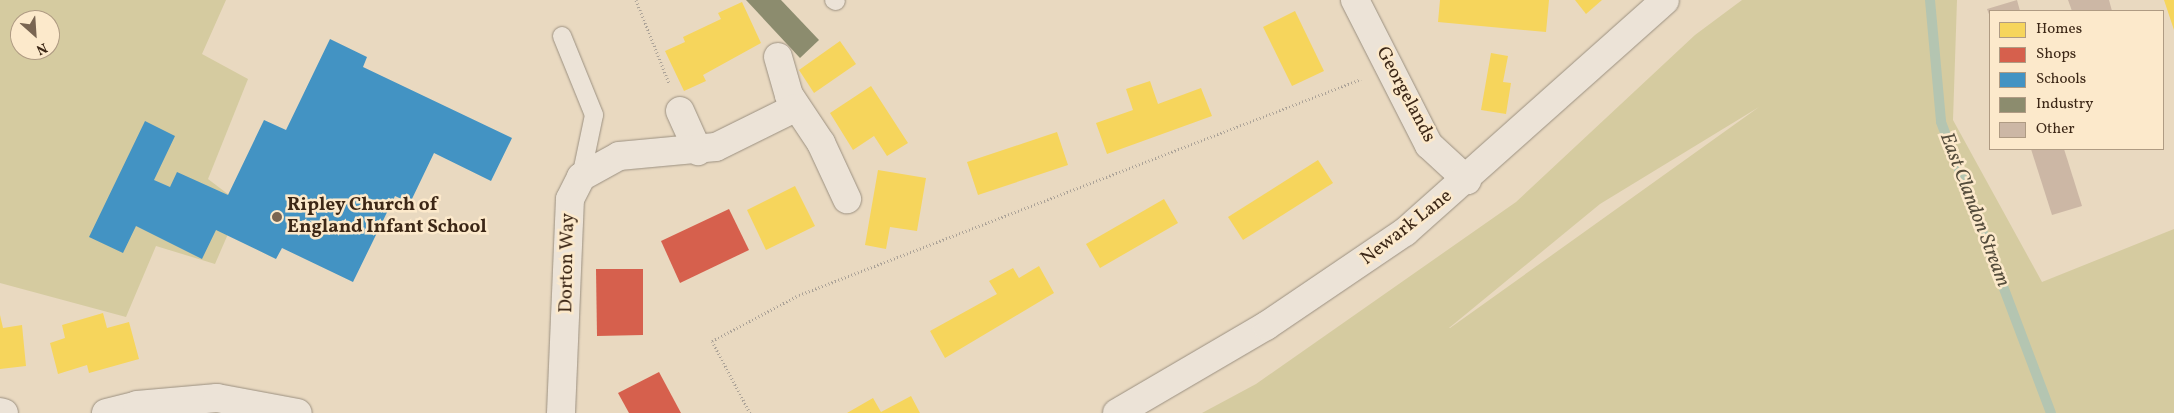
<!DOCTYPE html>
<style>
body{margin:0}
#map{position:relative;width:2174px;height:413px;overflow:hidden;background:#e9d9c0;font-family:Vollkorn,serif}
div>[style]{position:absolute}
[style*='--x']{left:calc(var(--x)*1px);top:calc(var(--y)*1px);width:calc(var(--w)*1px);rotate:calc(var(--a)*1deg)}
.green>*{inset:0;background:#d5cba0}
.homes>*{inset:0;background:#f6d55c}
.shops>*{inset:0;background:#d6604d}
.schools>*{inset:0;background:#4393c3}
.industry>*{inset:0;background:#8c8c6e}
.stream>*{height:10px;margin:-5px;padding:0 5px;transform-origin:5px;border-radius:5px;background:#b4c5b1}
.building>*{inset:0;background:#ccb7a5}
.path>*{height:3px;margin-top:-1.5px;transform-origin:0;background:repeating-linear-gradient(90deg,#aca398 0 1px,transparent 0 3.5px)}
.roads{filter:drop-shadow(0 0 1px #9b9080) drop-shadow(0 0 1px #9b9080)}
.service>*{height:18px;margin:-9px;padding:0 9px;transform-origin:9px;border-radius:9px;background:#ece3d7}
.minor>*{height:28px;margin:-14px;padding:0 14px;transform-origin:14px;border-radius:14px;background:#ece3d7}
.secondary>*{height:28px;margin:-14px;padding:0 14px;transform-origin:14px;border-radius:14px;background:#ece3d7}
.dots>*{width:14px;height:14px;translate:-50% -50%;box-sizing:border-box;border:2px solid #fce9cb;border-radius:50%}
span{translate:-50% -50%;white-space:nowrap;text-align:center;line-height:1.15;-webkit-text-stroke:5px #fce9cb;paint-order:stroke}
.street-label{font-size:19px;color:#3c2716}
.poi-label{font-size:19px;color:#3c2716;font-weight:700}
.left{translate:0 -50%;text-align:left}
.water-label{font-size:20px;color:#544c3b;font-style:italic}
.legend{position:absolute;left:1989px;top:10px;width:175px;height:140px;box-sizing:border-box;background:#fce9cb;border:1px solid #af9b83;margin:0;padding:6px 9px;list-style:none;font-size:15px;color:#3c2716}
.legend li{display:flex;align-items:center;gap:10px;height:25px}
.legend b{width:25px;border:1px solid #af9b83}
.north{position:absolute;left:10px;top:10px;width:50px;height:50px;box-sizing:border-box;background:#fce9cb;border:1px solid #af9b83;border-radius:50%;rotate:154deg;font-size:14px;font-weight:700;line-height:20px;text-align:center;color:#3c2716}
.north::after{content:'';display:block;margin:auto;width:18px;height:22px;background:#796552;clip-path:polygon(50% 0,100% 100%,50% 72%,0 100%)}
</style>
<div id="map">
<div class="green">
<div style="clip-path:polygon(evenodd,0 0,226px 0,202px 54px,248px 79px,208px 179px,241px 204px,215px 264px,156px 246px,126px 317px,0 283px,0 0,20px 20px,50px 20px,50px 50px,20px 50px,20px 20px)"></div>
<div style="clip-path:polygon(evenodd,1742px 0,1957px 0,1953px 120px,2042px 282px,2174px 229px,2174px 413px,1202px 413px,1256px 384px,1516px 202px,1695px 35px,1742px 0,1759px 107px,1450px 328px,1449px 328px,1600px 204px,1759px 107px)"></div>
</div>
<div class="homes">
<div style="clip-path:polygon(1440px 0,1549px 0,1546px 32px,1438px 22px)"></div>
<div style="clip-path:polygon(1575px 0,1602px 0,1586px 14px)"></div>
<div style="clip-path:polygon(2164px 0,2174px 0,2174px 30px)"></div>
<div style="clip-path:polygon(742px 2px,761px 43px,703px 75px,706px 81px,684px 91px,665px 51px,685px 42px,683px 37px,721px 19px,718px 13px)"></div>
<div style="clip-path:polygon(1295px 11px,1324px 71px,1292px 86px,1263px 27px)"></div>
<div style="clip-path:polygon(840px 41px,856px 64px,814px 93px,799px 70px)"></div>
<div style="clip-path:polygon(1491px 53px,1508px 56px,1503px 82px,1511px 83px,1506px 114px,1481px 110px)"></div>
<div style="clip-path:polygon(1150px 81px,1158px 104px,1201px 88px,1212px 116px,1107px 154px,1096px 123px,1133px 110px,1126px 89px)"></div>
<div style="clip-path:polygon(871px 86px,908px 143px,887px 156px,874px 136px,853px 150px,830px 113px)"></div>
<div style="clip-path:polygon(1057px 132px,1068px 165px,978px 195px,967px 162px)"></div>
<div style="clip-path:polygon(1318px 160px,1333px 183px,1243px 240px,1228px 217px)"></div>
<div style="clip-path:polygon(878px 170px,926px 178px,917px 231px,890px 227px,886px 249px,865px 245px)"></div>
<div style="clip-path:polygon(795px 186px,815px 226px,766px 250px,747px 210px)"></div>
<div style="clip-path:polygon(1164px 199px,1178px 223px,1100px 268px,1086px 244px)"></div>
<div style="clip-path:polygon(1039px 266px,1054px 293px,945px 358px,930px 331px,997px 294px,989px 281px,1013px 268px,1019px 278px)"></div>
<div style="clip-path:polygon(103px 313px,107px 328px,129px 322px,139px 359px,89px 373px,87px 365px,58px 374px,50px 343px,65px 338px,62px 325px)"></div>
<div style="clip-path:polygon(0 315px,3px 328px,22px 325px,26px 366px,0 369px)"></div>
<div style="clip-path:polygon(911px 396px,920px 413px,847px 413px,873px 398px,881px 412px)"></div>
</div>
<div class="shops">
<div style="clip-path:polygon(729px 209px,749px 250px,680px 283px,661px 241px)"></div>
<div style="clip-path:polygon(596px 269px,643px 269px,643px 335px,597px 336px)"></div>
<div style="clip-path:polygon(659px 372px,681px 413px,629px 413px,618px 393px)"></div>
</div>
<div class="schools">
<div style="clip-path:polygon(330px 39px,367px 57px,363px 67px,512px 138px,491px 181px,434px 153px,410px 203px,395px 196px,353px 282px,282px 248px,276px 259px,216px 230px,202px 259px,136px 226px,123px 253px,89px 237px,145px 121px,175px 136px,154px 180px,170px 187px,177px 172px,228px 195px,264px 120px,286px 130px)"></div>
</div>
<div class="industry">
<div style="clip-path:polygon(746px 0,781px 0,819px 40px,800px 58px)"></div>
</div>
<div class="stream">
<div style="--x:1930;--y:0;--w:122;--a:84.8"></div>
<div style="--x:1941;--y:122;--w:311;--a:69.3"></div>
</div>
<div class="building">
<div style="clip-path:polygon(2017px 0,2020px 11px,1990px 11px,1990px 17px,1987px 9px)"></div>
<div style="clip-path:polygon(2068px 0,2109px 0,2112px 11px,2072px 11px)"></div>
<div style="clip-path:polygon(2031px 149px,2064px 149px,2082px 206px,2052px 215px)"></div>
</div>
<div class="path">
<div style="--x:636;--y:0;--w:89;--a:68.3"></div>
<div style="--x:750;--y:413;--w:81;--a:-117.8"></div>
<div style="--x:712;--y:341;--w:98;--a:-27.9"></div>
<div style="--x:799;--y:295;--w:602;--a:-21.02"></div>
</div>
<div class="roads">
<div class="service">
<div style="--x:834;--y:0;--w:2;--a:27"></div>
<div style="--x:562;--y:36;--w:85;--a:67.9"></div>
<div style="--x:594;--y:115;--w:63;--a:101.8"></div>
</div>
<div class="minor">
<div style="--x:1355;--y:0;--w:163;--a:63"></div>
<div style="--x:1429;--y:145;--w:52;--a:42.6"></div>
<div style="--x:778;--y:57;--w:40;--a:74"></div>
<div style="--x:789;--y:95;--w:58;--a:56.3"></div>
<div style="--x:821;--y:143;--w:62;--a:65.1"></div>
<div style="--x:680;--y:111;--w:44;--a:65.8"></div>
<div style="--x:0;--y:412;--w:4;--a:14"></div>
<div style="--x:106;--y:413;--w:32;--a:-14"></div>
<div style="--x:137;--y:405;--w:80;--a:-5"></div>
<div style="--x:217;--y:398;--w:82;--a:10.5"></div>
<div style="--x:561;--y:413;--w:214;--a:-87.6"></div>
<div style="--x:570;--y:199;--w:25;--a:-63"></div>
<div style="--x:581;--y:177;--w:43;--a:-28.9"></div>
<div style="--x:619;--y:156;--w:97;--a:-5.3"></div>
<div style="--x:716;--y:147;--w:88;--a:-26.3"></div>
</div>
<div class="secondary">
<div style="--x:1117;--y:413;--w:173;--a:-30.3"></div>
<div style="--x:1266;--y:326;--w:168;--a:-34.1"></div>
<div style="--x:1405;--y:232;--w:348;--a:-41.7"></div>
</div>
</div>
<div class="dots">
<div style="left:277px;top:217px;background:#796552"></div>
</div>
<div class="street-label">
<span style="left:1405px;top:95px;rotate:62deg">Georgelands</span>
<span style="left:1407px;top:228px;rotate:-38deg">Newark Lane</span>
<span style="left:568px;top:263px;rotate:-89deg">Dorton Way</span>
</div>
<div class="poi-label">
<span class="left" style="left:287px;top:217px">Ripley Church of<br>England Infant School</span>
</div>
<div class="water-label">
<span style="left:1974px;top:210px;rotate:69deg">East Clandon Stream</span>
</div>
<ul class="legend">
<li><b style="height:14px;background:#f6d55c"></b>Homes</li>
<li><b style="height:14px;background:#d6604d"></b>Shops</li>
<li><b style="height:14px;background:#4393c3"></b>Schools</li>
<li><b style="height:14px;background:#8c8c6e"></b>Industry</li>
<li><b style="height:14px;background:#ccb7a5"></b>Other</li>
</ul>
<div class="north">N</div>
</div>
